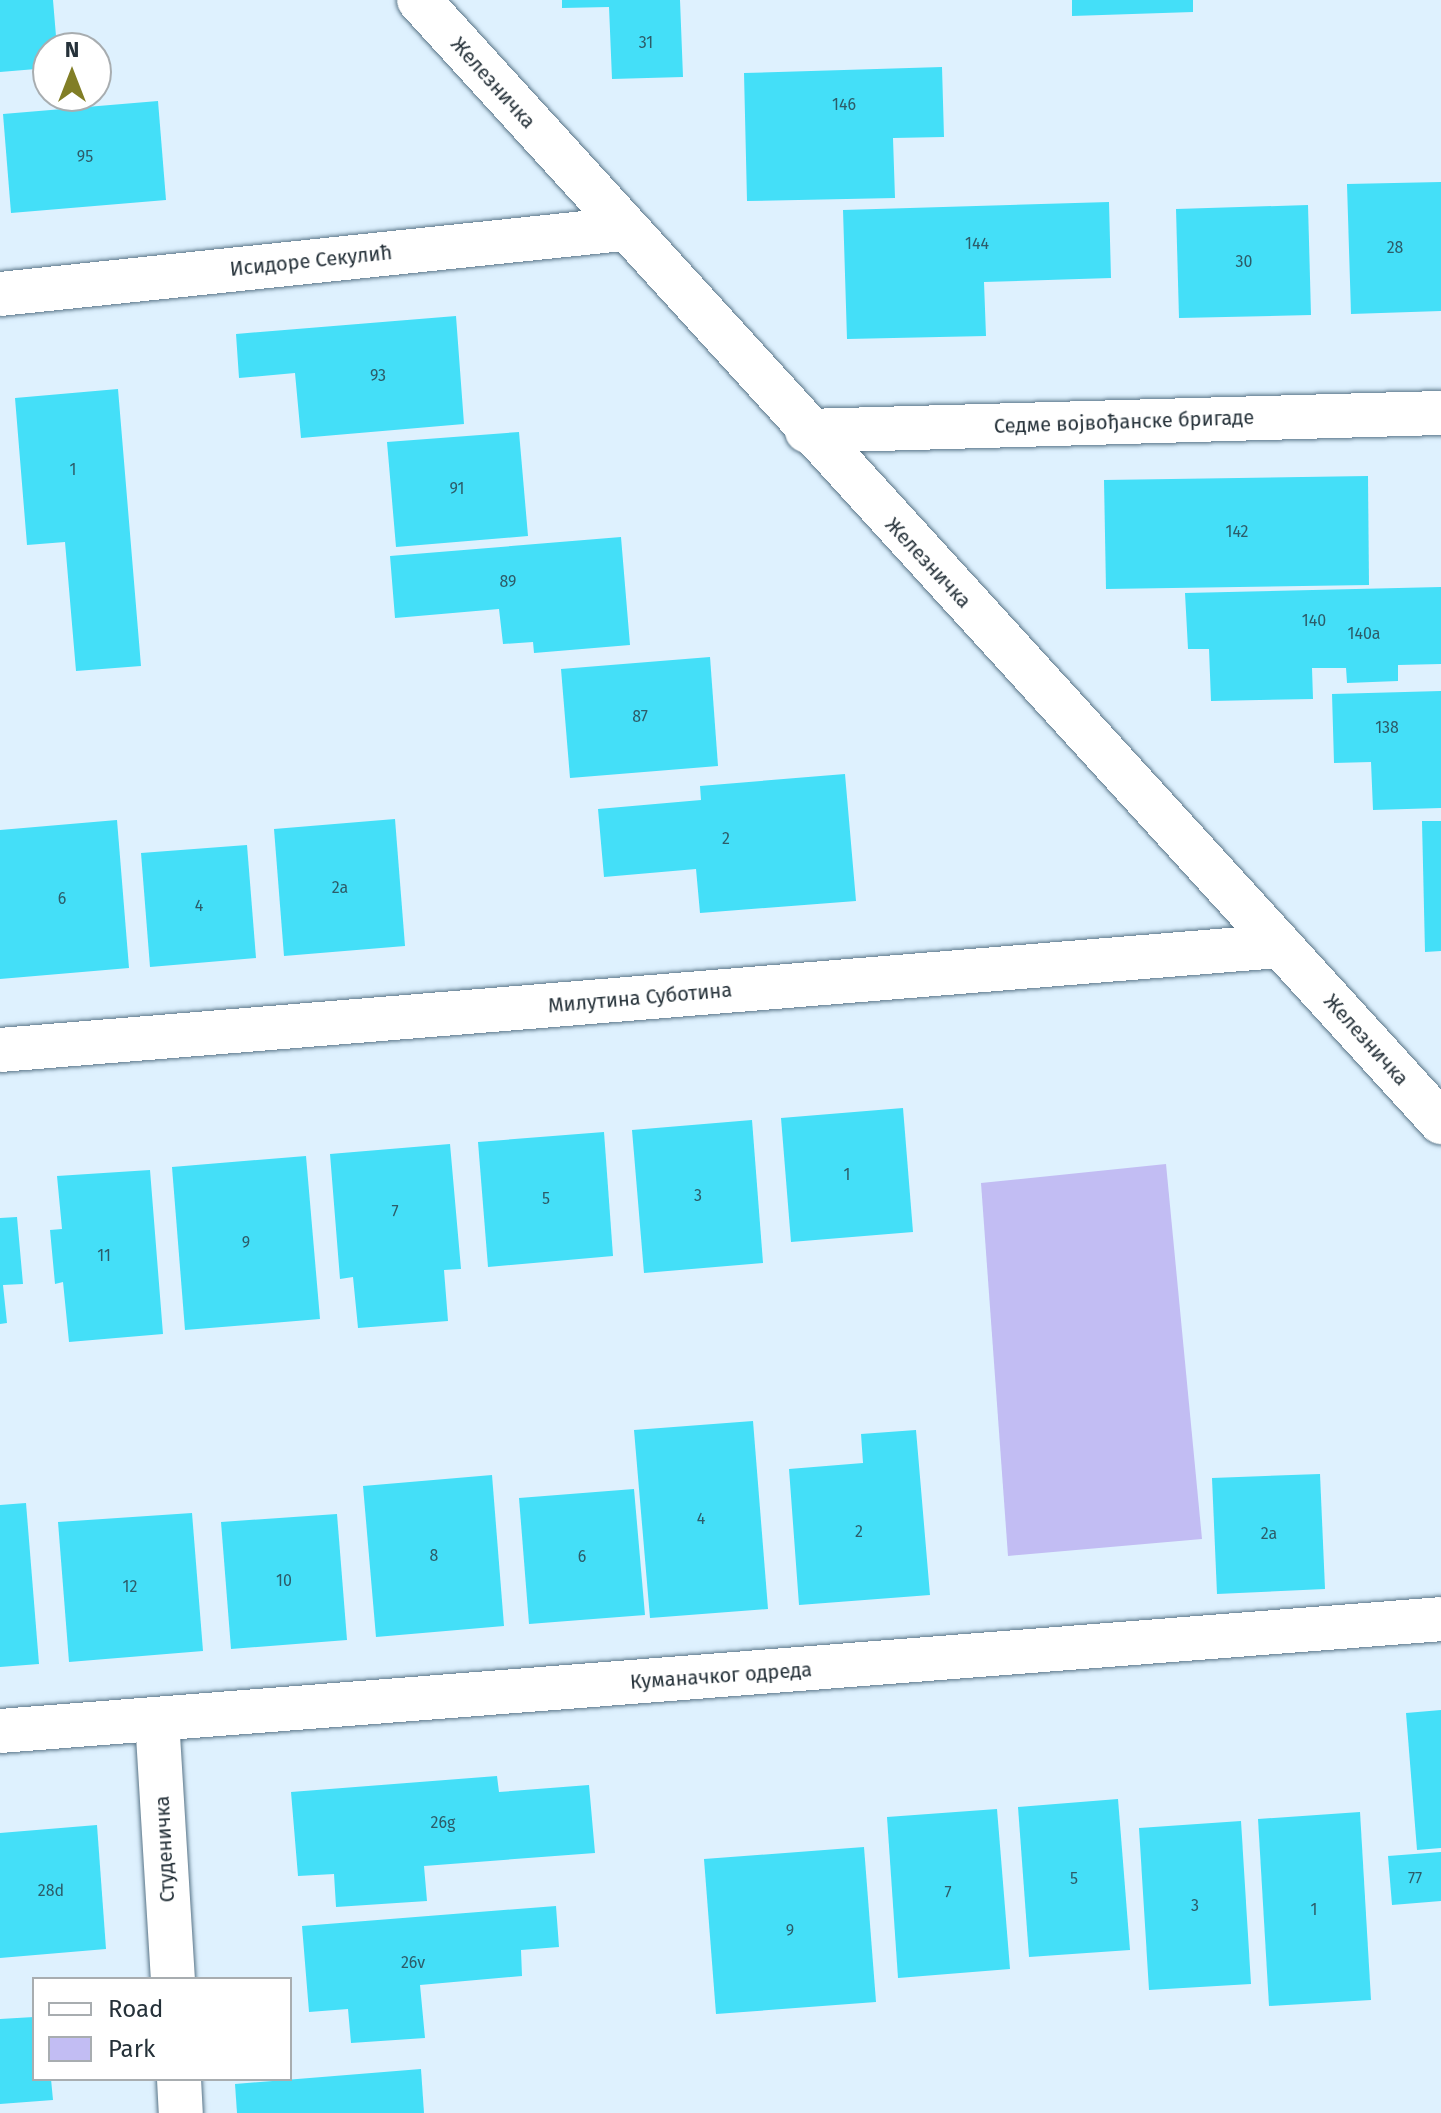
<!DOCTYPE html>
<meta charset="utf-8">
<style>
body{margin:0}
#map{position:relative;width:1441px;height:2113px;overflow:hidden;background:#def1fe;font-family:"Fira Sans",sans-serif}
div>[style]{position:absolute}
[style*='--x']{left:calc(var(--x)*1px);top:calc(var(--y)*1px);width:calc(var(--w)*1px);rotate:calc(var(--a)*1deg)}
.green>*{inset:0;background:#c2bdf3}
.building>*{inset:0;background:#44dff8}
.roads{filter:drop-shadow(0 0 2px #587487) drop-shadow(0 0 2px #587487)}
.street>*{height:44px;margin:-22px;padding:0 22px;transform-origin:22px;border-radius:22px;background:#fff}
.secondary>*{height:44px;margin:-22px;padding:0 22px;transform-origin:22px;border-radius:22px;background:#fff}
span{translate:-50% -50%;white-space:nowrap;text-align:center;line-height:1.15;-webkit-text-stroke:8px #fff;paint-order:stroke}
.number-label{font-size:16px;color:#2d5c69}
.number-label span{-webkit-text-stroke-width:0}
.street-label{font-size:20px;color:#253139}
.legend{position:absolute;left:32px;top:1977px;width:260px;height:104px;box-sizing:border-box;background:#fff;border:2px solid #a8adb0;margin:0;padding:10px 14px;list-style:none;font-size:24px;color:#253139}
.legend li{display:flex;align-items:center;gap:16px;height:40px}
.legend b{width:40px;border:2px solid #a8adb0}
.north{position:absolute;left:32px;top:32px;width:80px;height:80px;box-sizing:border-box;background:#fff;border:2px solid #a8adb0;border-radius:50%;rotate:0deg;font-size:22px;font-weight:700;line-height:32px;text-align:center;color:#253139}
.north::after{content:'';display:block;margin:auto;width:28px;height:36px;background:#817e26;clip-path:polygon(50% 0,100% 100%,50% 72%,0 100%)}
</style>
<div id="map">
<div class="green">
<div style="clip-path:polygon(1166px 1164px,1202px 1539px,1008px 1556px,981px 1183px)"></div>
</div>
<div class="building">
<div style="clip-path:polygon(0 0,53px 0,57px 48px,48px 48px,48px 68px,0 72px)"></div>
<div style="clip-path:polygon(562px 0,680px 0,683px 77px,612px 79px,609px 7px,562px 8px)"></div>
<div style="clip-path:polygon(1072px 0,1193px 0,1193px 12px,1072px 16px)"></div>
<div style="clip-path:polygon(942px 67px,944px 137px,893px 138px,895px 198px,747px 201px,744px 73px)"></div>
<div style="clip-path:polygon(158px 101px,166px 200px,11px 213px,3px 114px)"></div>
<div style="clip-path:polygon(1441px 182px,1441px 311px,1351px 314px,1347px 184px)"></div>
<div style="clip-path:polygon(1109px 202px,1111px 278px,984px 282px,986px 336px,847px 339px,843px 210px)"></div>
<div style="clip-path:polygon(1308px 205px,1311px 315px,1179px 318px,1176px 209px)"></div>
<div style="clip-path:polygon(456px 316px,464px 424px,301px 438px,295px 373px,239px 378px,236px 334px)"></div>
<div style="clip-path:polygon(118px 389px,141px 666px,76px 671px,65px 542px,27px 545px,15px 398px)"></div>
<div style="clip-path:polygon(519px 432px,528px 536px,396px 547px,387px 442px)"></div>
<div style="clip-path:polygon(1368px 476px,1369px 585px,1106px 589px,1104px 480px)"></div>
<div style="clip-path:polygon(621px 537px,630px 645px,534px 653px,533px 642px,503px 644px,499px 609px,395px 618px,390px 556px)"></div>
<div style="clip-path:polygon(1441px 587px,1441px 664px,1398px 665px,1398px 681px,1347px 683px,1346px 668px,1312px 668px,1313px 699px,1211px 701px,1209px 649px,1188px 649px,1185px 593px)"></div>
<div style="clip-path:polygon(710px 657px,718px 766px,570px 778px,561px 669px)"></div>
<div style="clip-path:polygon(1441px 691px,1441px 808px,1373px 810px,1371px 762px,1334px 763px,1332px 694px)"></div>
<div style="clip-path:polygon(845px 774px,856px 901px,700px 913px,696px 869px,604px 877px,598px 809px,701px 800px,700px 786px)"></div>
<div style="clip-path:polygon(395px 819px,405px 946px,284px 956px,274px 829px)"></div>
<div style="clip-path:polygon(117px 820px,129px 968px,0 979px,0 830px)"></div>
<div style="clip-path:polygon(1422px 821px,1441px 821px,1441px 951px,1425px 952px)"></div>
<div style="clip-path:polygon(247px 845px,256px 958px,150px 967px,141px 853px)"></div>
<div style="clip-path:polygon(903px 1108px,913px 1232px,791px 1242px,781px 1118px)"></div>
<div style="clip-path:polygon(752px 1120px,763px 1263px,644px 1273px,632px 1130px)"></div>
<div style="clip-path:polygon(604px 1132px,613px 1256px,488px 1267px,478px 1142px)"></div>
<div style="clip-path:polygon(450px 1144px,461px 1269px,444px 1270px,448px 1321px,358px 1328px,353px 1277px,340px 1279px,330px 1154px)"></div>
<div style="clip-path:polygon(306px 1156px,320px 1319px,185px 1330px,172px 1167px)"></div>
<div style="clip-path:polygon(150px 1170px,163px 1334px,69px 1342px,63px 1282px,55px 1284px,50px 1230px,62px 1229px,57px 1176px)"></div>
<div style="clip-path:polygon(17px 1217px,23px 1284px,3px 1285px,7px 1323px,0 1324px,0 1218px)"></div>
<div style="clip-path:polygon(753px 1421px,768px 1609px,650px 1618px,634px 1430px)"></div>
<div style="clip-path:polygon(916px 1430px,930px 1595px,799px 1605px,789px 1469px,863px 1463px,861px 1434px)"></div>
<div style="clip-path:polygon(1320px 1474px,1325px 1589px,1217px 1594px,1212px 1478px)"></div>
<div style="clip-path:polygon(492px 1475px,504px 1626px,376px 1637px,363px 1486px)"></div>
<div style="clip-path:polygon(634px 1489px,645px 1615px,529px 1624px,519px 1498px)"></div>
<div style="clip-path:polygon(26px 1503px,39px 1664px,0 1667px,0 1505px)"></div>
<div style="clip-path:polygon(192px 1513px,203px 1651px,69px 1662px,58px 1522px)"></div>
<div style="clip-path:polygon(337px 1514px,347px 1640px,231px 1649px,221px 1522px)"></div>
<div style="clip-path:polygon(1441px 1710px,1441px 1848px,1417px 1850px,1406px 1713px)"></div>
<div style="clip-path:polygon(497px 1776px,499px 1792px,589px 1785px,595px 1853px,424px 1866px,427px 1901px,336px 1907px,334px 1874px,298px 1876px,291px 1792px)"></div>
<div style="clip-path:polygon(1118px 1799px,1130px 1950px,1029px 1957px,1018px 1807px)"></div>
<div style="clip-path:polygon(997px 1809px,1010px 1969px,898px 1978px,887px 1817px)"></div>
<div style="clip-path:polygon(1360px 1812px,1371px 2000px,1269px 2006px,1258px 1819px)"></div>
<div style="clip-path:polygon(1241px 1821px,1251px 1984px,1149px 1990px,1139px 1828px)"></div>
<div style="clip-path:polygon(97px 1825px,106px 1949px,0 1958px,0 1833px)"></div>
<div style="clip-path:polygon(864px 1847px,876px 2002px,716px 2014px,704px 1859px)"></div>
<div style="clip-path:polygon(1441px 1852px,1441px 1901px,1392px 1905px,1388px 1856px)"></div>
<div style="clip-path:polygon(556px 1906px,559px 1947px,521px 1950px,522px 1976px,420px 1985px,425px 2038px,351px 2043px,348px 2009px,309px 2012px,302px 1926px)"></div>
<div style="clip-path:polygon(34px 2017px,34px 2079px,51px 2079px,53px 2100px,0 2104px,0 2019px)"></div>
<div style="clip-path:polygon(421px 2069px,424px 2113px,237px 2113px,235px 2084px)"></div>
</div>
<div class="roads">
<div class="street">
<div style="--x:0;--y:294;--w:626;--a:-5.96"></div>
<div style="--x:807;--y:431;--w:634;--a:-1.63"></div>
<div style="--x:0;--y:1050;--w:1284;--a:-4.65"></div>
<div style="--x:157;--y:1719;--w:260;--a:86.5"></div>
<div style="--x:0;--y:1731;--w:1445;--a:-4.44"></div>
<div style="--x:179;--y:2079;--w:34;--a:87"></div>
</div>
<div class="secondary">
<div style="--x:419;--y:0;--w:1518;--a:47.67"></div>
</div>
</div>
<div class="number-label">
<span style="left:646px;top:43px">31</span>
<span style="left:844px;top:105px">146</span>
<span style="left:85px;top:157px">95</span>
<span style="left:977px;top:244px">144</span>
<span style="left:1395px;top:248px">28</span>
<span style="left:1244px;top:262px">30</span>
<span style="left:378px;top:376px">93</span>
<span style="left:73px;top:470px">1</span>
<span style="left:457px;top:489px">91</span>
<span style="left:1237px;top:532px">142</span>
<span style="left:508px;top:582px">89</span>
<span style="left:1314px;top:621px">140</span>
<span style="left:1364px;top:634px">140a</span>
<span style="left:640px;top:717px">87</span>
<span style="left:1387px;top:728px">138</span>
<span style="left:726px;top:839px">2</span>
<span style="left:340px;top:888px">2a</span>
<span style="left:62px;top:899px">6</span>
<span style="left:199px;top:906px">4</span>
<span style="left:847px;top:1175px">1</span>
<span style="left:698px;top:1196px">3</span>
<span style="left:546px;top:1199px">5</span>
<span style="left:395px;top:1212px">7</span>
<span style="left:246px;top:1243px">9</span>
<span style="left:104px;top:1256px">11</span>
<span style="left:701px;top:1519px">4</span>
<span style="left:859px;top:1532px">2</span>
<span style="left:1269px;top:1534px">2a</span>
<span style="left:434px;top:1556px">8</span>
<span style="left:582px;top:1557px">6</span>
<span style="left:284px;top:1581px">10</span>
<span style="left:130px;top:1587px">12</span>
<span style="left:443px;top:1823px">26g</span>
<span style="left:1074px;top:1879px">5</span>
<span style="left:1415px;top:1879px">77</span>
<span style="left:51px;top:1891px">28d</span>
<span style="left:948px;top:1893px">7</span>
<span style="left:1195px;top:1906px">3</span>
<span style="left:1314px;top:1910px">1</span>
<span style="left:790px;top:1931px">9</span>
<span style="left:413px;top:1963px">26v</span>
</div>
<div class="street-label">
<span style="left:493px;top:83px;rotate:48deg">Железничка</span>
<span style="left:311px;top:261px;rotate:-6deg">Исидоре Секулић</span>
<span style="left:1124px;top:422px;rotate:-2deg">Седме војвођанске бригаде</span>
<span style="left:928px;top:563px;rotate:47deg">Железничка</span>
<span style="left:640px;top:998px;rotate:-5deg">Милутина Суботина</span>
<span style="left:1366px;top:1040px;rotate:48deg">Железничка</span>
<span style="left:721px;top:1676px;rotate:-4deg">Куманачког одреда</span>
<span style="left:165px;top:1849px;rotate:-93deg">Студеничка</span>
</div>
<ul class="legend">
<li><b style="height:10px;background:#fff"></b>Road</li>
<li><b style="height:22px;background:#c2bdf3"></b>Park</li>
</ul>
<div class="north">N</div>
</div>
